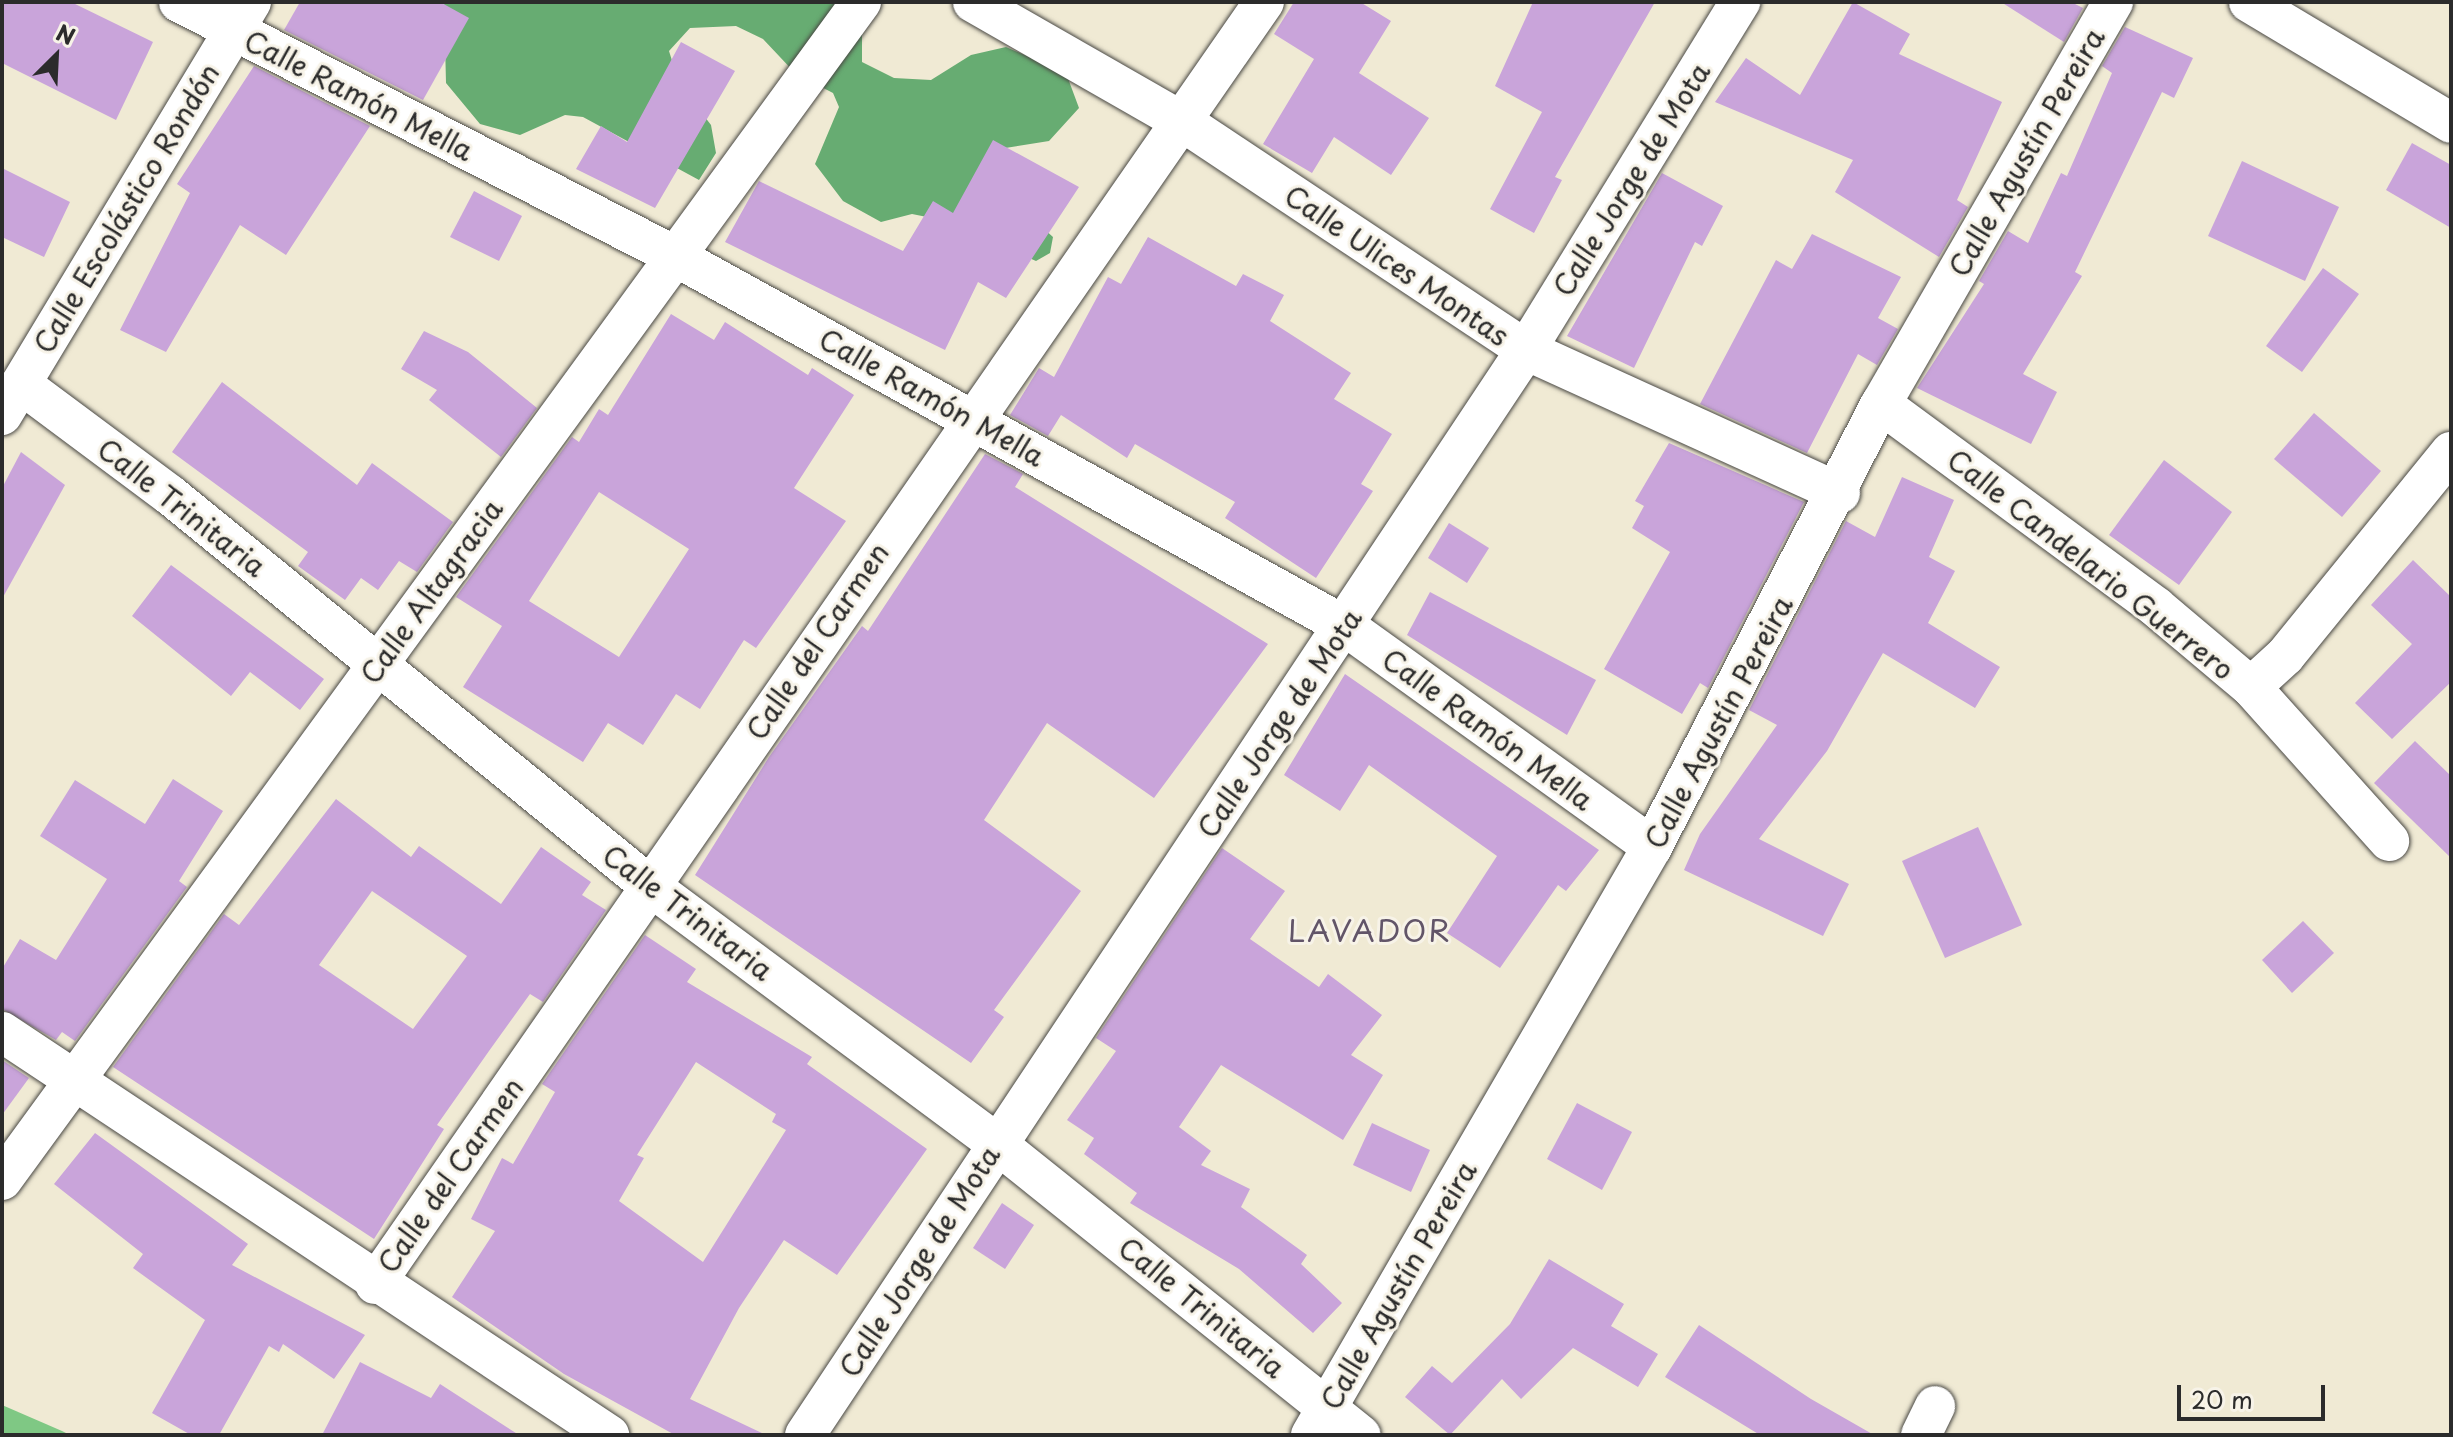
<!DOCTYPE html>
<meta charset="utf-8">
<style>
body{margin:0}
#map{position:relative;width:2453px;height:1437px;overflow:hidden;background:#f0ead4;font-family:"Playpen Sans",sans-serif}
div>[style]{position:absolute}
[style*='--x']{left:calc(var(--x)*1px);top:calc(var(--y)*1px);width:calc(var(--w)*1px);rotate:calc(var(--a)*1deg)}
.green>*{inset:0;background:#7fc884}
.forest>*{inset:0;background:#67ac72}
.building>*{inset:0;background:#c9a4da}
.roads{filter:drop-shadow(0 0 2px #494844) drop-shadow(0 0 2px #494844)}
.minor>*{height:40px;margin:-20px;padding:0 20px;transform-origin:20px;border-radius:20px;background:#fff}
span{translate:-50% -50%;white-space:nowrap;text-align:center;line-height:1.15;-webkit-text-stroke:6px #f7f3e8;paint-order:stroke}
.street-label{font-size:28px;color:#2b2b2b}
.neighbourhood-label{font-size:30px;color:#625568;letter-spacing:2px}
.frame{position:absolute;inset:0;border:4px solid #2b2b2b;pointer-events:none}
.north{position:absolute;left:16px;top:16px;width:80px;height:80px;-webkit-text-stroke:6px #f7f3e8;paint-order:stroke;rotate:24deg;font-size:22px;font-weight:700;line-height:32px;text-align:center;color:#2b2b2b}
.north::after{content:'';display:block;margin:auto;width:28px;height:36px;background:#2b2b2b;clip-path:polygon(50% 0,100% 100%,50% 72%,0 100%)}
.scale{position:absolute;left:2177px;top:1385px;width:148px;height:36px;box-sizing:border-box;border:4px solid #2b2b2b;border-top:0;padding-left:10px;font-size:24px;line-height:28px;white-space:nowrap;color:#2b2b2b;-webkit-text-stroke:6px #f7f3e8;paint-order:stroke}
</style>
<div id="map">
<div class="green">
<div style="clip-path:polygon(2px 1405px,62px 1431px,70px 1435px,2px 1435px)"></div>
</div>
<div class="forest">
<div style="clip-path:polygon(444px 2px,862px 2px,862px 62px,894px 78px,931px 80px,971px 55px,1006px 47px,1066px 73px,1079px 108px,1049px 141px,999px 149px,1003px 192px,1053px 237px,1050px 253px,1036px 261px,942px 220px,912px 214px,881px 222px,843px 201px,815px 164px,839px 107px,833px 93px,796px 74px,763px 39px,736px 26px,690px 28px,669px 51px,679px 83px,711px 125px,716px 153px,699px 180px,583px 117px,565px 115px,520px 135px,480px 124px,446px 83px)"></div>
</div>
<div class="building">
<div style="clip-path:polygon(2px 2px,71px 2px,153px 42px,116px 120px,2px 63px)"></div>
<div style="clip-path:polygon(300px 2px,440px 2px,469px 18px,423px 100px,284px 30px)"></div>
<div style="clip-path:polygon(1294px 2px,1360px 2px,1391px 21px,1359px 73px,1429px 118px,1391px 175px,1334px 137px,1312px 173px,1263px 144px,1314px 59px,1274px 34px)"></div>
<div style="clip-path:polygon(1533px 2px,1655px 2px,1555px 177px,1562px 180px,1534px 233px,1490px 209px,1542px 112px,1495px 86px)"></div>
<div style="clip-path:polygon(1853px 2px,1910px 34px,1899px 54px,2002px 102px,1957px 200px,1968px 207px,1939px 257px,1835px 192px,1853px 160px,1715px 102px,1746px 58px,1800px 95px)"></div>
<div style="clip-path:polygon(2001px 2px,2071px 2px,2083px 8px,2064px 42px)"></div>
<div style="clip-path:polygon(2125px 27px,2193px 58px,2174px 98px,2162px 92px,2075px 272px,2082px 276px,2023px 374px,2057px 392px,2031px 444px,1917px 388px,1984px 284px,1979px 281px,2008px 231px,2028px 243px,2061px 173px,2067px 176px,2112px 73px,2102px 66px)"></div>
<div style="clip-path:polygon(681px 42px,735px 71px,655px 208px,576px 169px,601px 126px,627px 142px)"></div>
<div style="clip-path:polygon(254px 66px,370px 126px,286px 255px,240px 225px,166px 352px,120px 330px,190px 193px,177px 184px)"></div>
<div style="clip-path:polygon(993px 140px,1079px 187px,1006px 298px,978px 282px,945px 350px,725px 242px,759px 181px,903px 251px,933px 201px,953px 213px)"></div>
<div style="clip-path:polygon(2412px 143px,2451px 165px,2451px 228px,2386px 190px)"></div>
<div style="clip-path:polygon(2242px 161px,2339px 207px,2305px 281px,2208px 236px)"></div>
<div style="clip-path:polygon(2px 168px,70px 202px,44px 257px,2px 237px)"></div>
<div style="clip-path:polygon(1662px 173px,1723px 206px,1702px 246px,1695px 242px,1634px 368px,1567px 336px)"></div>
<div style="clip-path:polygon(474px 191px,522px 216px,499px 261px,450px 237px)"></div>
<div style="clip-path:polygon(1812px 234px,1901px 277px,1878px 318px,1898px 329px,1877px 365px,1858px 354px,1807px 453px,1700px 404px,1776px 260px,1792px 269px)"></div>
<div style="clip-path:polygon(1148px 237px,1236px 286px,1243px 274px,1284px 295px,1270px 321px,1351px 373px,1334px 399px,1392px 434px,1361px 484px,1373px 491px,1316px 578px,1225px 518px,1235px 502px,1135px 444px,1127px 458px,1061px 415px,1048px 436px,1010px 415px,1039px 368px,1054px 377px,1108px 277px,1121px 284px)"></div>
<div style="clip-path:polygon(2323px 268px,2359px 294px,2302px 372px,2266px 346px)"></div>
<div style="clip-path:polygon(evenodd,671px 314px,714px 340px,725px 322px,808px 375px,812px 368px,854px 395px,794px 488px,846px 521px,756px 648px,744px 640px,700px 709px,676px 694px,643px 745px,608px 723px,583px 762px,463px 687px,502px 626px,456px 597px,572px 437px,579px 442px,599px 409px,608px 415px,671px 314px,599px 492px,689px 549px,619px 657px,529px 601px,599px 492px)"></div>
<div style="clip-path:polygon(424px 331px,468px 352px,537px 408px,501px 457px,429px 400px,437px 390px,401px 369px)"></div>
<div style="clip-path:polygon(222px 382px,357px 485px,372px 463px,453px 522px,417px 572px,399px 561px,378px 590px,361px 578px,345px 600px,298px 566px,308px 552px,172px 452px)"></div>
<div style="clip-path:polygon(2314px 413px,2381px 471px,2342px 517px,2274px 459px)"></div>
<div style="clip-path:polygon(1669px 443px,1804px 502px,1708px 688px,1700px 683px,1682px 714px,1604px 669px,1670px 552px,1632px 528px,1644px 506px,1635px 501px)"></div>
<div style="clip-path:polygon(21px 452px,65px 485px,2px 599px,2px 488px)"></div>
<div style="clip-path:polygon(985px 454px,1023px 474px,1015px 487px,1268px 644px,1154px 798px,1047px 723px,984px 820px,1081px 891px,994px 1010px,1004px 1017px,971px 1063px,695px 875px,769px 757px,862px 626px,868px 631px)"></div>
<div style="clip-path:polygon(2164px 460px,2232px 512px,2179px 585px,2109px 535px)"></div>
<div style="clip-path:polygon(1902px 477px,1954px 500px,1929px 557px,1955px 571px,1928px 623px,2000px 667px,1975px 708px,1883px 653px,1827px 751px,1759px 839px,1849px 884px,1823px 936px,1684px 870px,1700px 834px,1777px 725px,1749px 710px,1846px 521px,1875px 537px)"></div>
<div style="clip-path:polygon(1449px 523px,1489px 548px,1467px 583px,1428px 558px)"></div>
<div style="clip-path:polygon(2413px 560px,2451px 597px,2451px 682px,2392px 739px,2355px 703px,2412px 644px,2371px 605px)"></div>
<div style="clip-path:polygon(171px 565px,324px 679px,300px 710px,250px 672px,231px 696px,132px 616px)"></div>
<div style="clip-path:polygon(1430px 592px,1596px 680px,1567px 735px,1407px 635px)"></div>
<div style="clip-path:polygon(1345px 674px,1599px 850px,1566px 891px,1558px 885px,1500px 968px,1447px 933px,1497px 856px,1369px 765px,1340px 811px,1284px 775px)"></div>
<div style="clip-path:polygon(2415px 741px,2451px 776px,2451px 858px,2374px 783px)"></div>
<div style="clip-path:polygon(173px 779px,223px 811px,179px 881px,187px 887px,75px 1041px,62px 1032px,56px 1040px,2px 1009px,2px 969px,20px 939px,56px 960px,107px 879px,40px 836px,75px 780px,145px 824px)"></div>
<div style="clip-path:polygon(evenodd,336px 799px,411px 857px,419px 846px,501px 904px,541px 847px,591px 882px,582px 895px,606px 910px,543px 1002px,530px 994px,489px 1051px,437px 1125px,444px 1129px,374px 1239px,113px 1067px,224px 914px,239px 925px,336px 799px,372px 891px,467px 956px,413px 1029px,319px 965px,372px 891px)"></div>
<div style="clip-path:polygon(1978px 827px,2022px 925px,1945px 958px,1902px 861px)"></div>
<div style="clip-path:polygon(1222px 848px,1285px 891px,1250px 939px,1319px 987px,1328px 974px,1382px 1015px,1351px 1055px,1383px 1075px,1343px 1140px,1221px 1065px,1179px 1127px,1211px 1151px,1201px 1165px,1250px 1189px,1241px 1207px,1307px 1255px,1301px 1264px,1342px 1303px,1313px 1333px,1239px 1269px,1130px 1203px,1137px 1193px,1084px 1154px,1094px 1138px,1067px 1120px,1116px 1051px,1096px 1038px)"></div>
<div style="clip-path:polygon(2303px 921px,2334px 953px,2292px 993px,2262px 960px)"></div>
<div style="clip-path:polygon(evenodd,645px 935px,696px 969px,687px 982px,812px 1057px,807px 1064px,927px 1149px,837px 1275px,784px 1240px,739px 1308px,690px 1399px,766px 1435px,675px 1435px,564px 1374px,452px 1297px,495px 1231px,471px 1219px,502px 1158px,513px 1164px,555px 1092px,542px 1084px,645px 935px,696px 1062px,776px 1114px,772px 1122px,786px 1130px,703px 1262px,619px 1201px,644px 1158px,637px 1155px,696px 1062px)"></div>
<div style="clip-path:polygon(2px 1060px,29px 1078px,2px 1115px)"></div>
<div style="clip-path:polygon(1577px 1103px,1632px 1132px,1602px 1190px,1547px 1159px)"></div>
<div style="clip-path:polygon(1372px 1123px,1430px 1150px,1411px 1192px,1353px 1165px)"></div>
<div style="clip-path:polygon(95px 1133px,248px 1244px,232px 1265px,365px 1335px,334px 1379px,283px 1344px,279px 1352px,269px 1346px,219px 1435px,191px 1435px,152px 1413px,205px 1320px,133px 1268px,143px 1254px,54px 1184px)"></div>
<div style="clip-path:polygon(1002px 1203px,1034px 1225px,1005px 1269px,973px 1248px)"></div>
<div style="clip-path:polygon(1549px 1259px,1624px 1304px,1611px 1326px,1658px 1354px,1638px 1387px,1573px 1348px,1521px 1399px,1502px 1379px,1450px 1435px,1405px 1397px,1432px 1366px,1452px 1383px,1510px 1324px)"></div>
<div style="clip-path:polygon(1699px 1325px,1811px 1399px,1874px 1435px,1760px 1435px,1665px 1377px)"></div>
<div style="clip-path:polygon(360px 1362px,431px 1398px,440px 1384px,519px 1435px,322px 1435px)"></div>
</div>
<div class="roads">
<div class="minor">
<div style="--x:179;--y:2;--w:553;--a:27.12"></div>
<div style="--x:671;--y:254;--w:770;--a:28.9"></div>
<div style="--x:1345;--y:626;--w:378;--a:35.7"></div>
<div style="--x:973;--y:2;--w:245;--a:29.8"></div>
<div style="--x:1186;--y:124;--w:408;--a:33.6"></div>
<div style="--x:1526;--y:350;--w:345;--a:24.5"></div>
<div style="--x:2249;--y:2;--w:235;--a:30.9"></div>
<div style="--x:21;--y:384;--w:186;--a:36.7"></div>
<div style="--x:170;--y:495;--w:619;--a:39.17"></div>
<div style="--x:650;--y:886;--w:431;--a:36.6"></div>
<div style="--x:996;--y:1143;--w:467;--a:38.7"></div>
<div style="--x:1881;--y:404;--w:342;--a:36.4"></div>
<div style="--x:2156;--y:607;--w:124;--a:40.1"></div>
<div style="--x:2251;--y:687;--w:207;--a:48.1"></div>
<div style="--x:2;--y:415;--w:482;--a:-58.9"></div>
<div style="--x:2251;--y:687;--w:46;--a:-42.4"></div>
<div style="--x:2285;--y:656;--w:263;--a:-50.9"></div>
<div style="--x:2;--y:1032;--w:729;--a:33.58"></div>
<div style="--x:2;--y:1180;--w:1458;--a:-53.9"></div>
<div style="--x:375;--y:1284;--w:1560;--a:-55.26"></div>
<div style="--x:805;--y:1435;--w:1303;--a:-56.4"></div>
<div style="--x:1526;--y:350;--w:409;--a:-58.4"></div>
<div style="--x:1311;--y:1435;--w:680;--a:-59.89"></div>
<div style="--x:1652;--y:847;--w:499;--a:-62.7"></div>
<div style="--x:1881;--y:404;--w:464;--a:-60"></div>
<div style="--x:1921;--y:1435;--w:32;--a:-64"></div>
</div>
</div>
<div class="street-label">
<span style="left:359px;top:95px;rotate:27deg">Calle Ramón Mella</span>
<span style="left:2026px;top:152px;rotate:-60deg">Calle Agustín Pereira</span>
<span style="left:1631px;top:179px;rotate:-58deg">Calle Jorge de Mota</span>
<span style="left:126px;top:208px;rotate:-59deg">Calle Escolástico Rondón</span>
<span style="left:1397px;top:265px;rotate:34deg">Calle Ulices Montas</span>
<span style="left:932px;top:397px;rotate:29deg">Calle Ramón Mella</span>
<span style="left:182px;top:507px;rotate:38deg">Calle Trinitaria</span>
<span style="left:2091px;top:564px;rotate:38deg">Calle Candelario Guerrero</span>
<span style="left:431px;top:591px;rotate:-54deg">Calle Altagracia</span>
<span style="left:817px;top:641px;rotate:-56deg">Calle del Carmen</span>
<span style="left:1718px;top:722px;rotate:-62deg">Calle Agustín Pereira</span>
<span style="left:1279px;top:723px;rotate:-56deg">Calle Jorge de Mota</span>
<span style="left:1488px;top:729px;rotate:36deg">Calle Ramón Mella</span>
<span style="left:688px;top:912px;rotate:37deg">Calle Trinitaria</span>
<span style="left:450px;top:1175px;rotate:-55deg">Calle del Carmen</span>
<span style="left:919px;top:1261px;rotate:-57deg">Calle Jorge de Mota</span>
<span style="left:1398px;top:1285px;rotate:-60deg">Calle Agustín Pereira</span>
<span style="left:1202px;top:1307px;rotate:39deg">Calle Trinitaria</span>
</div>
<div class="neighbourhood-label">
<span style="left:1370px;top:930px">LAVADOR</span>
</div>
<div class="frame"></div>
<div class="north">N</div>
<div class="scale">20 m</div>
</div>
